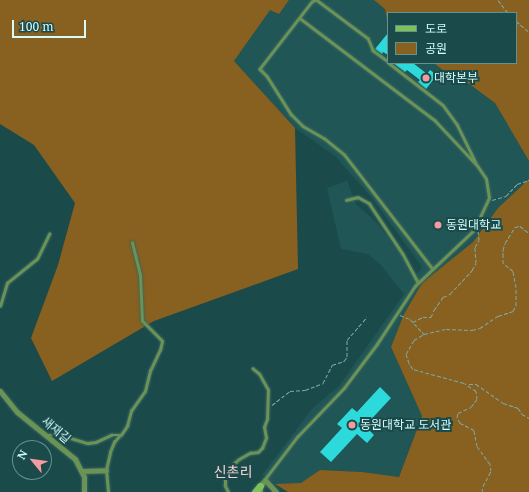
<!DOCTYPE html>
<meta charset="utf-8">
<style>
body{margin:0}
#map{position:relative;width:529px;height:492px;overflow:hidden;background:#1b4a4a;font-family:"Noto Serif","Noto Sans KR",serif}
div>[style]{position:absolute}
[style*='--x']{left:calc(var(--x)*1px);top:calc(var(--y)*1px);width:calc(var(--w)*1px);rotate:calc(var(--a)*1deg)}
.built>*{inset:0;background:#215657}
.green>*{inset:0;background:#88601f}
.building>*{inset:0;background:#2ddadb}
.path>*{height:1px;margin-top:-0.5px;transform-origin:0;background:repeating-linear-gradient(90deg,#7da9a8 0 4px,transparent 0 6px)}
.roads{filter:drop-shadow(0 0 1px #396766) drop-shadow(0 0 1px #396766)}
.lane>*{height:2.5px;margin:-1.25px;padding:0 1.25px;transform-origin:1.25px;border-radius:1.25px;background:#6a9354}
.street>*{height:5px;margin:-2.5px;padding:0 2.5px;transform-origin:2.5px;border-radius:2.5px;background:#6a9354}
.secondary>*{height:7px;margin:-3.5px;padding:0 3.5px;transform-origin:3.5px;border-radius:3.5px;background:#7ec059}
.dots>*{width:11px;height:11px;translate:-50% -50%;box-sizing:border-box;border:2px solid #1b4a4a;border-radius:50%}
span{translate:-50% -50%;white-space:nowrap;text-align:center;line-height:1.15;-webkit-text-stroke:4px #1b4a4a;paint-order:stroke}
.poi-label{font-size:12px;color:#d4fdfc}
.left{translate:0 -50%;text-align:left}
.street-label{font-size:12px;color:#d4fdfc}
.quarter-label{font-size:14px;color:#f4d1d2}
.legend{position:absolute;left:387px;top:12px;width:130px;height:52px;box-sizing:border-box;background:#1b4a4a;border:1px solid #659291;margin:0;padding:5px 7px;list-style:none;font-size:12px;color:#d4fdfc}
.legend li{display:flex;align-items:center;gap:8px;height:20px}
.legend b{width:20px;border:1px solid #659291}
.north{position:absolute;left:12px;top:440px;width:40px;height:40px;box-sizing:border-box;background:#1b4a4a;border:1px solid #659291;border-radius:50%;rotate:299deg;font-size:11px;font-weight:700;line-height:16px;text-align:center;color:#d4fdfc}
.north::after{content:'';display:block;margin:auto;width:14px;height:18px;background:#f49aa1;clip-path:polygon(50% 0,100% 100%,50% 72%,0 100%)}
.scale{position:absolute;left:12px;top:20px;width:74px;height:18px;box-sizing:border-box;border:2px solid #d4fdfc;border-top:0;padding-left:5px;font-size:12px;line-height:14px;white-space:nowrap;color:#d4fdfc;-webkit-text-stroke:3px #1b4a4a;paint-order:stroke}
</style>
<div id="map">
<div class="built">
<div style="clip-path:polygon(289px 0,374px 0,385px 9px,388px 26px,388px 63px,434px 63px,445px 72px,461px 78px,495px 103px,529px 161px,529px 179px,498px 208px,473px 242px,422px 283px,404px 314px,391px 347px,422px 416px,399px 477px,362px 472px,320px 470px,301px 484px,275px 484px,262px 475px,312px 409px,339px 386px,404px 294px,381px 265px,368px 254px,341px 249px,327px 188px,347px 181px,356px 204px,376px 222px,417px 274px,422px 267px,372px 198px,335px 156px,295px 128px,234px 61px,270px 9px,279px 14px)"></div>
</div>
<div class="green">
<div style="clip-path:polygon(0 0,289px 0,279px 14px,270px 10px,234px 61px,295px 128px,298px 269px,154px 321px,52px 381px,31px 338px,58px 265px,75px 203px,34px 145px,0 124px)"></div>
<div style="clip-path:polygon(374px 0,529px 0,529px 161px,495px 103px,461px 78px,445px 72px,434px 63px,516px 63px,516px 13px,388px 13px,388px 26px,385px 9px)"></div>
<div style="clip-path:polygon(529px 179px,529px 492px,288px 492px,275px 484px,301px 483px,320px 470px,362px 472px,399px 477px,422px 416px,391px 347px,404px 314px,422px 283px,473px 242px,498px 208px)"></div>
</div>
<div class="building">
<div style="clip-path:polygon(388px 33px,388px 55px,383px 52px,382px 54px,375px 49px)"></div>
<div style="clip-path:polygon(393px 63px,413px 63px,427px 74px,430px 70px,437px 75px,426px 89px,418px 82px,420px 80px,407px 70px,405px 72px)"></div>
<div style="clip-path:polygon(380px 387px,391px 398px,365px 426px,374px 435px,367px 443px,357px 434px,331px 462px,320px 452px,342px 428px,337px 424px,352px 408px,357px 412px)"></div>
</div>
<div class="path">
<div style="--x:498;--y:0;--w:16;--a:52"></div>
<div style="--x:516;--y:21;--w:17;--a:40"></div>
<div style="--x:492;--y:200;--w:15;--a:-16"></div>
<div style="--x:506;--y:196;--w:16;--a:-47"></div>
<div style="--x:517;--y:184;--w:13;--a:-18"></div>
<div style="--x:400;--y:315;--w:11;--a:22"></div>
<div style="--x:410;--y:319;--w:21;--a:47"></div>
<div style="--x:413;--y:322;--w:11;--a:-27"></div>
<div style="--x:423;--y:317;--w:8;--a:0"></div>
<div style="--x:431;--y:317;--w:8;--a:-67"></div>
<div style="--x:434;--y:310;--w:16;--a:-55"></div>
<div style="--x:443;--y:297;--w:8;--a:-23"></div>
<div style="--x:450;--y:294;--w:33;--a:-47"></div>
<div style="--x:472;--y:270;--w:8;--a:-60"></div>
<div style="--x:476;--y:263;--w:16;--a:-94"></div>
<div style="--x:475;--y:247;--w:8;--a:-60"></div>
<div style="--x:479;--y:240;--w:10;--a:-96"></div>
<div style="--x:469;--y:384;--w:7;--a:0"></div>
<div style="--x:476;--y:384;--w:33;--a:35"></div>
<div style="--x:503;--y:403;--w:16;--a:18"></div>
<div style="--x:518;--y:408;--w:7;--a:56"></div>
<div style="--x:522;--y:414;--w:8;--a:30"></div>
<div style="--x:272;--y:405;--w:23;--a:-38"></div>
<div style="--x:290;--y:391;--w:15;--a:-4"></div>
<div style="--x:305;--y:390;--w:19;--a:-21"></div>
<div style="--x:323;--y:383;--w:20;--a:-63"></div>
<div style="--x:332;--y:365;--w:13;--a:-18"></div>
<div style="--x:344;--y:361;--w:5;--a:-53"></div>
<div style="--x:347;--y:357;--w:17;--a:-90"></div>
<div style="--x:347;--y:340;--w:30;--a:-49"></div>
<div style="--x:482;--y:492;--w:6;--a:-81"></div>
<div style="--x:483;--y:486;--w:17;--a:-62"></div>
<div style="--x:491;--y:471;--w:7;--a:-98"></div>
<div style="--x:490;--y:464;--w:22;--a:-126"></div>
<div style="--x:477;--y:446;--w:16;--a:-101"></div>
<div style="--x:474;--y:430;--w:16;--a:-153"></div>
<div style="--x:460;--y:423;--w:7;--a:-117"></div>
<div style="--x:457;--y:417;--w:4;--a:-76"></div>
<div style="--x:458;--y:413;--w:14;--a:-25"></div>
<div style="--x:471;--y:407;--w:10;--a:-53"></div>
<div style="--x:477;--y:399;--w:8;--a:-97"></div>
<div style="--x:476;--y:391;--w:14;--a:-146"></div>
<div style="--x:464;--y:383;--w:53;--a:-164.6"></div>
<div style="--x:413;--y:369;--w:7;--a:-124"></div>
<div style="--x:409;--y:363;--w:9;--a:-108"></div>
<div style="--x:406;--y:354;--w:16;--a:-60"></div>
<div style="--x:414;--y:340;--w:12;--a:-31"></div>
<div style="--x:424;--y:334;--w:23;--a:-13"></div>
<div style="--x:446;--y:329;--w:26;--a:2"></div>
<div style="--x:472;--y:330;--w:8;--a:-14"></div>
<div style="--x:480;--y:328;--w:22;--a:-34"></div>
<div style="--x:498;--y:316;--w:16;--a:-18"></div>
<div style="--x:513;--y:311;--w:7;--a:-63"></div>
<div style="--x:516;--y:305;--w:18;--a:-90"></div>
<div style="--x:516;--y:287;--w:16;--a:-101"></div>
<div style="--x:513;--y:271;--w:13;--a:-141"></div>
<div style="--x:503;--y:263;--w:13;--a:-90"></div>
<div style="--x:503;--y:250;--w:7;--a:-74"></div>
<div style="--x:505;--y:243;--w:19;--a:-58"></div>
<div style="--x:515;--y:227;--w:5;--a:-11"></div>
<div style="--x:520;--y:226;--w:11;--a:38"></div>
</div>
<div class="roads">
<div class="lane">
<div style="--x:388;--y:62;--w:19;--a:-144"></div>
<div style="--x:373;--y:51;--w:13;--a:-113"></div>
<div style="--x:368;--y:39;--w:65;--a:-143.1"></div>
<div style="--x:316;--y:0;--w:4;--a:153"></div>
<div style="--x:312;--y:2;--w:85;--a:127.8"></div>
<div style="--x:260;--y:69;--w:10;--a:45"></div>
<div style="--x:267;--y:76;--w:45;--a:57.7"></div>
<div style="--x:291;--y:114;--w:17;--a:45"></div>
<div style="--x:303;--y:126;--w:24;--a:30"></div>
<div style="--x:324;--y:138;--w:26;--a:39"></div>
<div style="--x:344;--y:154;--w:144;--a:52.3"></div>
<div style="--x:389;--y:63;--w:68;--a:37.9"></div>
<div style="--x:443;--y:105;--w:24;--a:54"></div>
<div style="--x:457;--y:124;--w:43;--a:64"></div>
<div style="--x:346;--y:200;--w:12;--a:-14"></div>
<div style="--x:358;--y:197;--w:13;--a:29"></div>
<div style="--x:369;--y:203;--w:61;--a:56.3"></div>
<div style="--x:403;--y:254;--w:32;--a:62"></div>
<div style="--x:0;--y:306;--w:24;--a:-73"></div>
<div style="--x:7;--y:283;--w:38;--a:-39"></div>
<div style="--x:37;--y:259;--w:28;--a:-64"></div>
<div style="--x:47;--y:435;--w:14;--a:0"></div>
<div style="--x:61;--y:435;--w:28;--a:17"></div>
<div style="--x:88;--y:443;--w:8;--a:-7"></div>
<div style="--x:96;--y:442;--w:17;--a:-25"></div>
<div style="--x:111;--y:435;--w:10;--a:0"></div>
<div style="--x:121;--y:435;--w:11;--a:-56"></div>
<div style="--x:127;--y:426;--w:16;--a:-75"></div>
<div style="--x:131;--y:411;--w:24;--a:-55"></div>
<div style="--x:145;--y:391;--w:21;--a:-76"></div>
<div style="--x:150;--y:371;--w:23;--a:-65"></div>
<div style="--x:160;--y:350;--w:9;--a:-77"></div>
<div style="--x:162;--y:341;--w:28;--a:-135"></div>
<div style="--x:142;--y:321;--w:46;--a:-92.5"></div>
<div style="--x:140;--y:275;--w:33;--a:-104"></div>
<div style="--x:265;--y:479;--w:53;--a:-52.7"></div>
<div style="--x:297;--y:437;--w:68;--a:-46.2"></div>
<div style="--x:344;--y:388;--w:55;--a:-53.1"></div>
<div style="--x:377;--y:344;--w:69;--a:-56.8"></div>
<div style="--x:415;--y:286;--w:81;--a:-43.5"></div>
<div style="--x:474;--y:230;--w:35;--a:-65"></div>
<div style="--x:489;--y:198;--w:19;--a:-99"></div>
<div style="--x:486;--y:179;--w:14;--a:-124"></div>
<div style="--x:478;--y:167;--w:63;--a:-133.1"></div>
<div style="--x:435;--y:121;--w:169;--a:-142.9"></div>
<div style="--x:108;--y:492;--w:22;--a:-95"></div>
<div style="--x:106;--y:470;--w:18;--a:-77"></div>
<div style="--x:110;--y:452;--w:11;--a:-68"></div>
<div style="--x:114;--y:442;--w:9;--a:-49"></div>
<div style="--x:228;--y:492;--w:7;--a:-117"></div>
<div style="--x:225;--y:486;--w:10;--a:-90"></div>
<div style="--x:225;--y:476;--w:9;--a:-63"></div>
<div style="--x:229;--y:468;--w:13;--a:-42"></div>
<div style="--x:239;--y:459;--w:13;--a:-29"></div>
<div style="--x:250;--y:453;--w:8;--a:-7"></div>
<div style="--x:258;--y:452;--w:6;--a:-45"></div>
<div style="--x:262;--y:448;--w:11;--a:-68"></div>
<div style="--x:266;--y:438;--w:11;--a:-100"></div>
<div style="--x:264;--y:427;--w:9;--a:-69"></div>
<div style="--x:267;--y:419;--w:29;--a:-88"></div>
<div style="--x:268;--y:390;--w:18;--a:-119"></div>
<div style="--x:259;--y:374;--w:8;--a:-140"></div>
</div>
<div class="street">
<div style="--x:0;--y:391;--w:27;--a:51"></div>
<div style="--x:17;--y:412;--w:75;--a:39"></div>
<div style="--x:75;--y:459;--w:20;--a:63"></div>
<div style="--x:84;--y:477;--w:15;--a:90"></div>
<div style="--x:82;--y:471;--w:24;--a:-2"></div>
<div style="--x:260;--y:492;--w:6;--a:-90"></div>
<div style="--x:260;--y:486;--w:8;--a:-50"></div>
<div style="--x:265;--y:480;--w:16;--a:47"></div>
</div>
<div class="secondary">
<div style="--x:255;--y:492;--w:8;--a:-50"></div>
</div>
</div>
<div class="dots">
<div style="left:426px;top:78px;background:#f49aa1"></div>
<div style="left:438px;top:225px;background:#f49aa1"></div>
<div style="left:352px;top:425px;background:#f49aa1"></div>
</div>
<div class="poi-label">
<span class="left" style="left:434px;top:78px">대학본부</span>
<span class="left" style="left:446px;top:225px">동원대학교</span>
<span class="left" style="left:360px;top:425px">동원대학교 도서관</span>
</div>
<div class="street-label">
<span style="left:56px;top:430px;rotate:40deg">새재길</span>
</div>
<div class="quarter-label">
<span style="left:233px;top:472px">신촌리</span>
</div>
<ul class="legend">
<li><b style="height:5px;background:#7ec059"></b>도로</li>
<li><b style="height:11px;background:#88601f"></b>공원</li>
</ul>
<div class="north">N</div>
<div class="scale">100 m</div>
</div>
